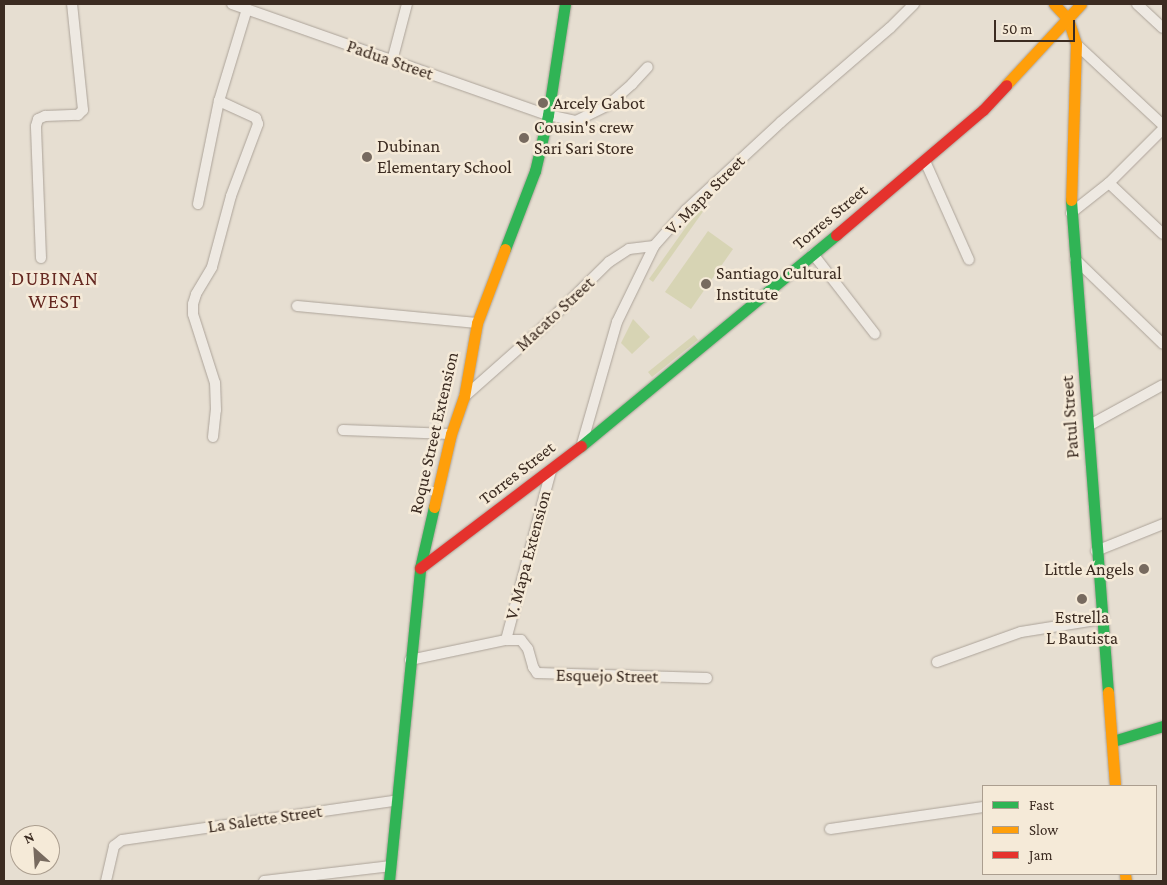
<!DOCTYPE html>
<style>
body{margin:0}
#map{position:relative;width:1167px;height:885px;overflow:hidden;background:#e6ded1;font-family:"Crimson Pro",serif}
div>[style]{position:absolute}
[style*='--x']{left:calc(var(--x)*1px);top:calc(var(--y)*1px);width:calc(var(--w)*1px);rotate:calc(var(--a)*1deg)}
.green>*{inset:0;background:#d7d4b4}
.roads{filter:drop-shadow(0 0 1px #aca399) drop-shadow(0 0 1px #aca399)}
.street>*{height:10px;margin:-5px;padding:0 5px;transform-origin:5px;border-radius:5px;background:#eee9e2}
.fast>*{height:11px;margin:-5.5px;padding:0 5.5px;transform-origin:5.5px;border-radius:5.5px;background:#30b455}
.slow>*{height:11px;margin:-5.5px;padding:0 5.5px;transform-origin:5.5px;border-radius:5.5px;background:#ff9f0a}
.jam>*{height:11px;margin:-5.5px;padding:0 5.5px;transform-origin:5.5px;border-radius:5.5px;background:#e5322d}
.dots>*{width:14px;height:14px;translate:-50% -50%;box-sizing:border-box;border:2px solid #f5ead8;border-radius:50%}
span{translate:-50% -50%;white-space:nowrap;text-align:center;line-height:1.15;-webkit-text-stroke:5px #f5ead8;paint-order:stroke}
.street-label{font-size:18px;color:#3b2b21}
.poi-label{font-size:18px;color:#3b2b21}
.left{translate:0 -50%;text-align:left}
.right{translate:-100% -50%;text-align:right}
.quarter-label{font-size:20px;color:#662921;letter-spacing:1px}
.frame{position:absolute;inset:0;border:5px solid #3b2b21;pointer-events:none}
.legend{position:absolute;left:982px;top:785px;width:175px;height:90px;box-sizing:border-box;background:#f5ead8;border:1px solid #ab9e8f;margin:0;padding:6px 9px;list-style:none;font-size:15px;color:#3b2b21}
.legend li{display:flex;align-items:center;gap:10px;height:25px}
.legend b{width:25px;border:1px solid #ab9e8f}
.north{position:absolute;left:10px;top:825px;width:50px;height:50px;box-sizing:border-box;background:#f5ead8;border:1px solid #ab9e8f;border-radius:50%;rotate:334deg;font-size:14px;font-weight:700;line-height:20px;text-align:center;color:#3b2b21}
.north::after{content:'';display:block;margin:auto;width:18px;height:22px;background:#776a5f;clip-path:polygon(50% 0,100% 100%,50% 72%,0 100%)}
.scale{position:absolute;left:994px;top:20px;width:81px;height:22px;box-sizing:border-box;border:2px solid #3b2b21;border-top:0;padding-left:6px;font-size:15px;line-height:18px;white-space:nowrap;color:#3b2b21;-webkit-text-stroke:4px #f5ead8;paint-order:stroke}
</style>
<div id="map">
<div class="green">
<div style="clip-path:polygon(703px 203px,707px 206px,653px 282px,649px 279px)"></div>
<div style="clip-path:polygon(708px 231px,733px 249px,691px 309px,665px 292px)"></div>
<div style="clip-path:polygon(633px 319px,650px 337px,632px 354px,621px 343px)"></div>
<div style="clip-path:polygon(694px 335px,698px 340px,652px 377px,648px 372px)"></div>
</div>
<div class="roads">
<div class="street">
<div style="--x:232;--y:4;--w:335;--a:19.4"></div>
<div style="--x:548;--y:115;--w:29;--a:12"></div>
<div style="--x:576;--y:121;--w:34;--a:-26"></div>
<div style="--x:607;--y:106;--w:33;--a:-41"></div>
<div style="--x:632;--y:84;--w:23;--a:-47"></div>
<div style="--x:1137;--y:4;--w:35;--a:43"></div>
<div style="--x:1076;--y:44;--w:119;--a:43"></div>
<div style="--x:392;--y:61;--w:59;--a:-75.3"></div>
<div style="--x:925;--y:161;--w:108;--a:66"></div>
<div style="--x:1109;--y:183;--w:74;--a:43.4"></div>
<div style="--x:198;--y:204;--w:105;--a:-78.5"></div>
<div style="--x:219;--y:101;--w:96;--a:-73.1"></div>
<div style="--x:1071;--y:213;--w:48;--a:-38.3"></div>
<div style="--x:1109;--y:183;--w:76;--a:-45"></div>
<div style="--x:813;--y:254;--w:101;--a:52.2"></div>
<div style="--x:41;--y:258;--w:132;--a:-92.2"></div>
<div style="--x:36;--y:126;--w:7;--a:-74"></div>
<div style="--x:38;--y:119;--w:8;--a:-23"></div>
<div style="--x:45;--y:116;--w:33;--a:-2"></div>
<div style="--x:78;--y:115;--w:7;--a:-45"></div>
<div style="--x:83;--y:110;--w:107;--a:-95.9"></div>
<div style="--x:1075;--y:259;--w:122;--a:44"></div>
<div style="--x:297;--y:306;--w:181;--a:5.4"></div>
<div style="--x:464;--y:397;--w:106;--a:-41.5"></div>
<div style="--x:543;--y:327;--w:93;--a:-44.6"></div>
<div style="--x:609;--y:262;--w:24;--a:-33"></div>
<div style="--x:629;--y:249;--w:25;--a:-7"></div>
<div style="--x:1088;--y:426;--w:85;--a:-28.7"></div>
<div style="--x:343;--y:430;--w:108;--a:2.1"></div>
<div style="--x:213;--y:437;--w:27;--a:-84"></div>
<div style="--x:216;--y:410;--w:27;--a:-92"></div>
<div style="--x:215;--y:383;--w:72;--a:-107.7"></div>
<div style="--x:193;--y:314;--w:10;--a:-90"></div>
<div style="--x:193;--y:304;--w:10;--a:-73"></div>
<div style="--x:196;--y:294;--w:31;--a:-59"></div>
<div style="--x:212;--y:267;--w:73;--a:-75"></div>
<div style="--x:231;--y:196;--w:77;--a:-69.4"></div>
<div style="--x:258;--y:124;--w:6;--a:-108"></div>
<div style="--x:256;--y:118;--w:41;--a:-155.3"></div>
<div style="--x:582;--y:444;--w:127;--a:-74"></div>
<div style="--x:617;--y:322;--w:85;--a:-64"></div>
<div style="--x:654;--y:246;--w:48;--a:-48.4"></div>
<div style="--x:686;--y:210;--w:129;--a:-42.8"></div>
<div style="--x:781;--y:122;--w:144;--a:-40.8"></div>
<div style="--x:890;--y:28;--w:34;--a:-45"></div>
<div style="--x:1096;--y:551;--w:72;--a:-21.9"></div>
<div style="--x:506;--y:640;--w:175;--a:-75.1"></div>
<div style="--x:410;--y:660;--w:98;--a:-11.8"></div>
<div style="--x:506;--y:640;--w:15;--a:0"></div>
<div style="--x:521;--y:640;--w:11;--a:52"></div>
<div style="--x:528;--y:649;--w:19;--a:74"></div>
<div style="--x:533;--y:667;--w:7;--a:56"></div>
<div style="--x:537;--y:673;--w:170;--a:1.7"></div>
<div style="--x:937;--y:662;--w:89;--a:-19.7"></div>
<div style="--x:1021;--y:632;--w:82;--a:-9.1"></div>
<div style="--x:830;--y:829;--w:155;--a:-8.2"></div>
<div style="--x:106;--y:881;--w:36;--a:-77"></div>
<div style="--x:114;--y:846;--w:10;--a:-37"></div>
<div style="--x:122;--y:840;--w:279;--a:-8.2"></div>
<div style="--x:264;--y:881;--w:128;--a:-6.7"></div>
</div>
<div class="fast">
<div style="--x:1071;--y:200;--w:493;--a:85.7"></div>
<div style="--x:505;--y:249;--w:84;--a:-69"></div>
<div style="--x:535;--y:171;--w:57;--a:-76.9"></div>
<div style="--x:548;--y:115;--w:112;--a:-81.3"></div>
<div style="--x:581;--y:446;--w:331;--a:-39.6"></div>
<div style="--x:1113;--y:741;--w:52;--a:-16.7"></div>
<div style="--x:389;--y:881;--w:315;--a:-84.3"></div>
<div style="--x:420;--y:568;--w:63;--a:-77.1"></div>
</div>
<div class="slow">
<div style="--x:1054;--y:4;--w:21;--a:47"></div>
<div style="--x:1068;--y:19;--w:26;--a:72"></div>
<div style="--x:1076;--y:44;--w:156;--a:91.8"></div>
<div style="--x:1006;--y:85;--w:110;--a:-47.2"></div>
<div style="--x:434;--y:507;--w:75;--a:-76.9"></div>
<div style="--x:451;--y:434;--w:39;--a:-71"></div>
<div style="--x:464;--y:397;--w:75;--a:-80"></div>
<div style="--x:477;--y:323;--w:79;--a:-69.3"></div>
<div style="--x:1108;--y:692;--w:94;--a:85.7"></div>
<div style="--x:1125;--y:874;--w:7;--a:82"></div>
</div>
<div class="jam">
<div style="--x:836;--y:235;--w:193;--a:-40.4"></div>
<div style="--x:983;--y:110;--w:34;--a:-47"></div>
<div style="--x:420;--y:568;--w:202;--a:-37.2"></div>
</div>
</div>
<div class="dots">
<div style="left:543px;top:103px;background:#776a5f"></div>
<div style="left:524px;top:138px;background:#776a5f"></div>
<div style="left:367px;top:157px;background:#776a5f"></div>
<div style="left:706px;top:284px;background:#776a5f"></div>
<div style="left:1144px;top:569px;background:#776a5f"></div>
<div style="left:1082px;top:599px;background:#776a5f"></div>
</div>
<div class="street-label">
<span style="left:390px;top:60px;rotate:19deg">Padua Street</span>
<span style="left:705px;top:195px;rotate:-45deg">V. Mapa Street</span>
<span style="left:830px;top:217px;rotate:-40deg">Torres Street</span>
<span style="left:555px;top:314px;rotate:-43deg">Macato Street</span>
<span style="left:1070px;top:417px;rotate:-94deg">Patul Street</span>
<span style="left:434px;top:433px;rotate:-77deg">Roque Street Extension</span>
<span style="left:517px;top:473px;rotate:-38deg">Torres Street</span>
<span style="left:528px;top:555px;rotate:-75deg">V. Mapa Extension</span>
<span style="left:607px;top:676px;rotate:1deg">Esquejo Street</span>
<span style="left:265px;top:819px;rotate:-8deg">La Salette Street</span>
</div>
<div class="poi-label">
<span class="left" style="left:553px;top:103px">Arcely Gabot</span>
<span class="left" style="left:534px;top:138px">Cousin's crew<br>Sari Sari Store</span>
<span class="left" style="left:377px;top:157px">Dubinan<br>Elementary School</span>
<span class="left" style="left:716px;top:284px">Santiago Cultural<br>Institute</span>
<span class="right" style="left:1134px;top:569px">Little Angels</span>
<span style="left:1082px;top:628px">Estrella<br>L Bautista</span>
</div>
<div class="quarter-label">
<span style="left:55px;top:290px">DUBINAN<br>WEST</span>
</div>
<div class="frame"></div>
<ul class="legend">
<li><b style="height:6px;background:#30b455"></b>Fast</li>
<li><b style="height:6px;background:#ff9f0a"></b>Slow</li>
<li><b style="height:6px;background:#e5322d"></b>Jam</li>
</ul>
<div class="north">N</div>
<div class="scale">50 m</div>
</div>
